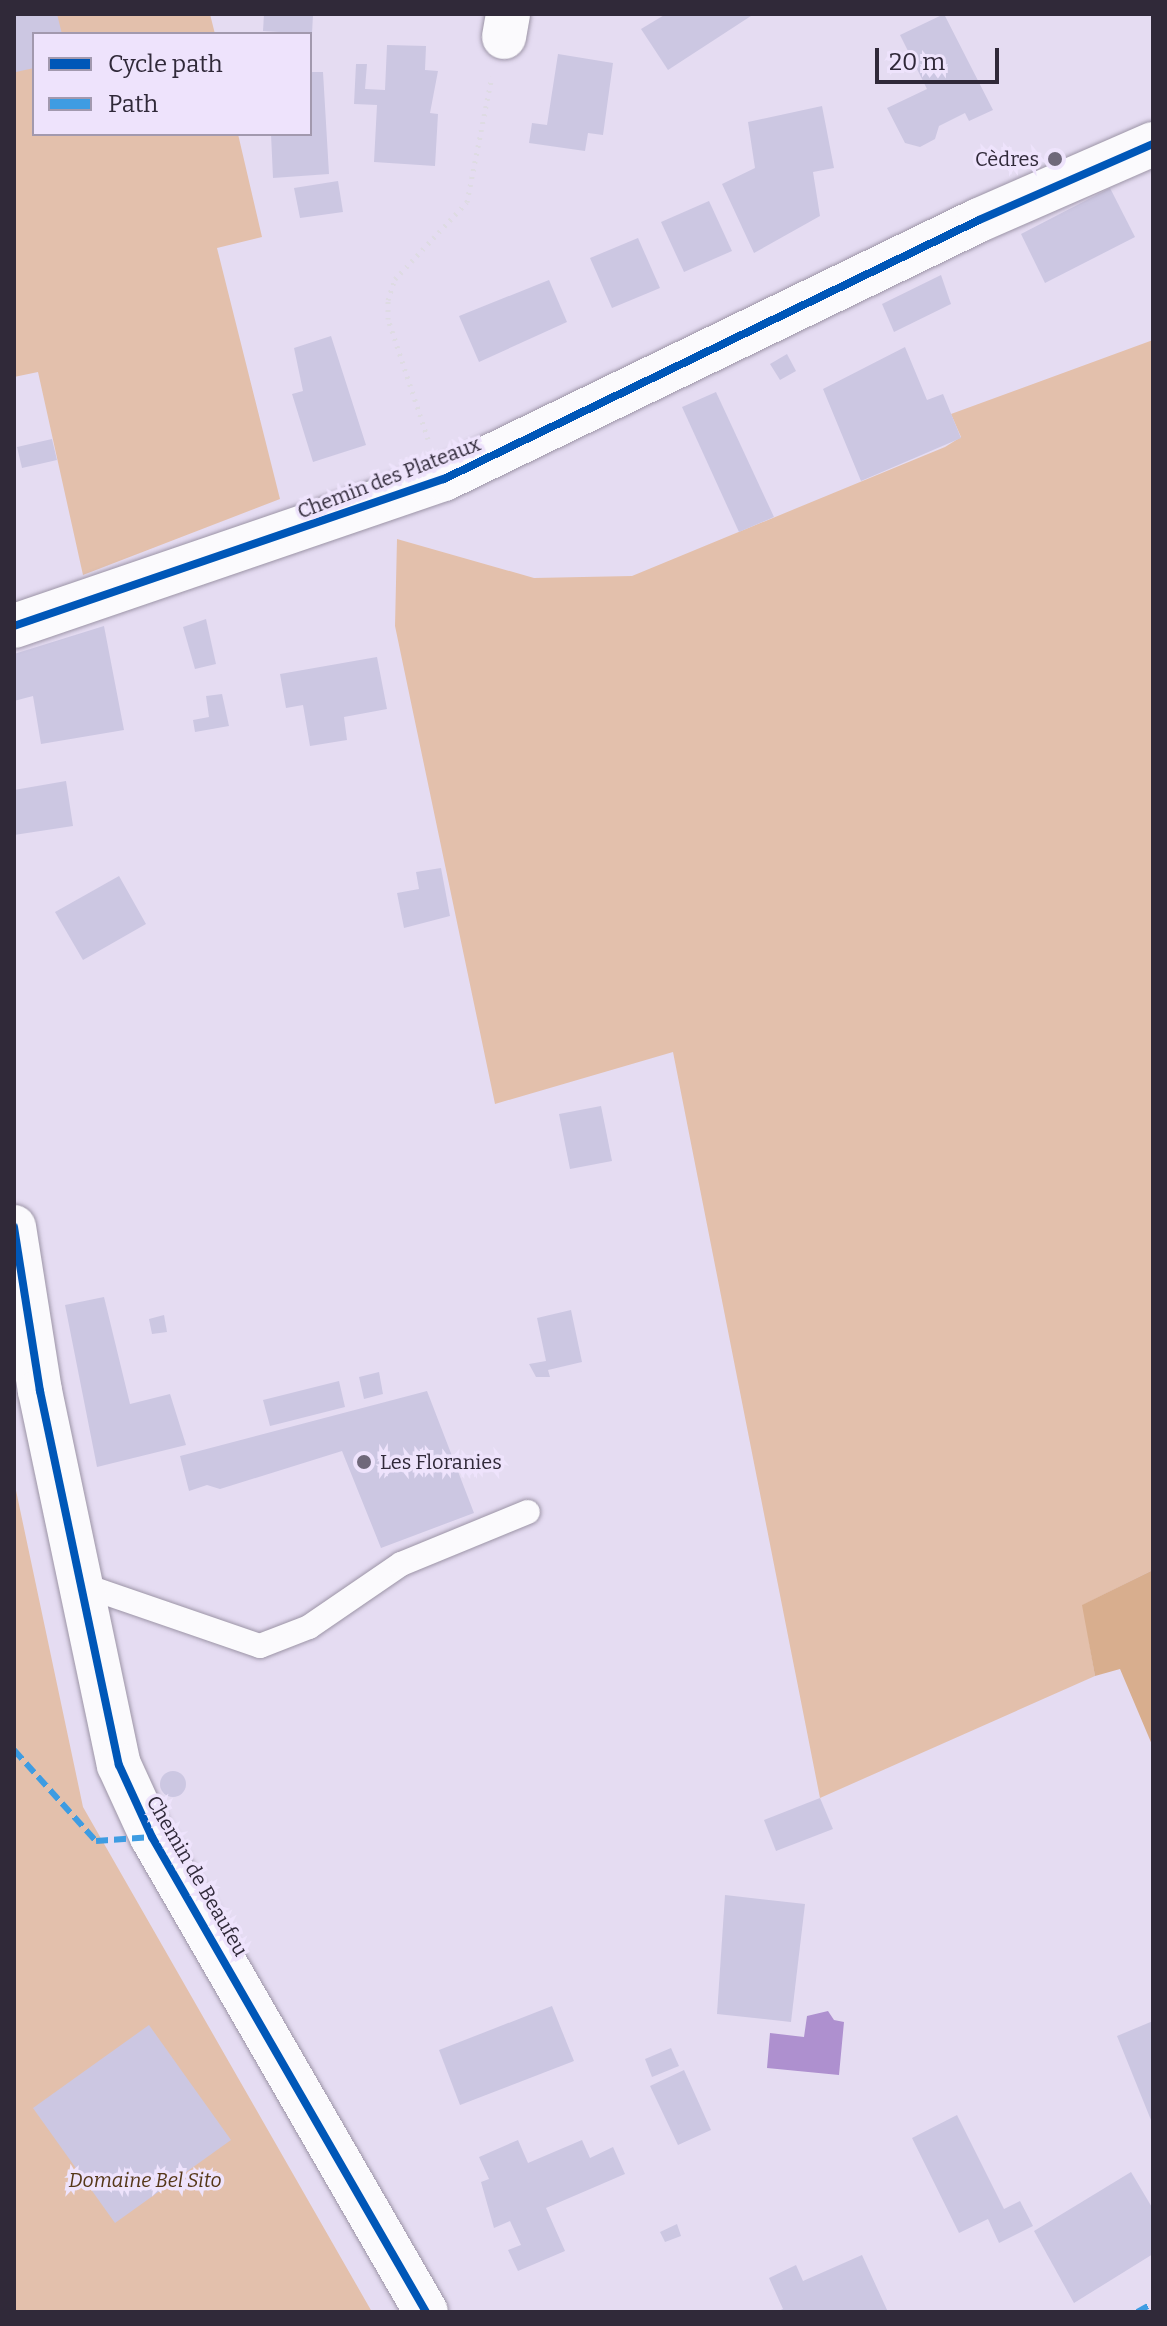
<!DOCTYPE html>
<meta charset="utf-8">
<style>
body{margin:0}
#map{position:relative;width:1167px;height:2326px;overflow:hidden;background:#e5dcf2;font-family:Bitter,serif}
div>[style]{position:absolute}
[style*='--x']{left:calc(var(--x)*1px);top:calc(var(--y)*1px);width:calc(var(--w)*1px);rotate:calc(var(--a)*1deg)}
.green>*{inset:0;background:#e3c0ac}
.forest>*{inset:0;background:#d8ae8e}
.water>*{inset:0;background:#ae90cf}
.building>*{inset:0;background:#ccc7e2}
.round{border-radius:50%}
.path>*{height:5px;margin-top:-2.5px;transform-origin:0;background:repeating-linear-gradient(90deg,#dedbe3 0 2px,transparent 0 8px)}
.roads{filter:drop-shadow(0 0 2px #9c94a6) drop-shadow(0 0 2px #9c94a6)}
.service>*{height:24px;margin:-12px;padding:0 12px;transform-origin:12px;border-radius:12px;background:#fbfafd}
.minor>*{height:44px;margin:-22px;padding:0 22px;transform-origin:22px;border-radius:22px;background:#fbfafd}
.tertiary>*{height:44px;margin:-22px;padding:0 22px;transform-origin:22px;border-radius:22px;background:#fbfafd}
.quiet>*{height:6px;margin-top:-3px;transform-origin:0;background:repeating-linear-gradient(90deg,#3e9ce2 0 12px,transparent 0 18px)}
.cycleway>*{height:8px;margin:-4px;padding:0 4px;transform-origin:4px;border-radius:4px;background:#0057b8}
.dots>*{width:22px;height:22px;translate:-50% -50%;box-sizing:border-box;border:4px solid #eee3fc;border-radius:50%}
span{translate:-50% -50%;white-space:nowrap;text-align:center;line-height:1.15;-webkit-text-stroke:7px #eee3fc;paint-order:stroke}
.poi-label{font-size:20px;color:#302939}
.right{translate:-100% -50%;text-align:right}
.left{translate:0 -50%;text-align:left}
.street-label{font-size:20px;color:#302939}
.park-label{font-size:20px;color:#553718;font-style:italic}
.frame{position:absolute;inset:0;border:16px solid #302939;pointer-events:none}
.legend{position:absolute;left:32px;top:32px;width:280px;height:104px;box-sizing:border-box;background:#eee3fc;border:2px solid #a299ae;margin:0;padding:10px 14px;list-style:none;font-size:24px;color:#302939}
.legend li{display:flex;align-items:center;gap:16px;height:40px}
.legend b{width:40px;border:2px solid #a299ae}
.scale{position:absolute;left:875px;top:48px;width:124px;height:36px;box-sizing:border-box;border:4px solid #302939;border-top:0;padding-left:10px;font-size:24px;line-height:28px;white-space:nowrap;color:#302939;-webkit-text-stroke:6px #eee3fc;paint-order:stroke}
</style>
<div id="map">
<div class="green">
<div style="clip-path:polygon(14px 14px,210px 14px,215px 34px,34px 34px,34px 134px,238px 134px,262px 237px,217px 248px,280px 499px,83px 575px,38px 372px,14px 377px)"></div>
<div style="clip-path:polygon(1153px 340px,1153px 1570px,1083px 1605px,1095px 1676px,820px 1798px,673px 1052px,495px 1104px,395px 626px,397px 539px,534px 578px,632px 576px,945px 447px,961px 437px,951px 414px)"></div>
<div style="clip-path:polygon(14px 1481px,83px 1807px,372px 2312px,14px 2312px)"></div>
</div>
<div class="forest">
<div style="clip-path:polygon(1153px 1570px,1153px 1747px,1120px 1669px,1095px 1676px,1082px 1605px)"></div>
</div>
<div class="water">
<div style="clip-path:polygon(828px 2011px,834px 2020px,844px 2022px,839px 2075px,767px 2068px,770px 2033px,804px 2037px,807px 2016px)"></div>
</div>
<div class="building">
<div style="clip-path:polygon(14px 14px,57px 14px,62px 34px,34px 34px,34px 68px,16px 72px)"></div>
<div style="clip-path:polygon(264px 14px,313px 14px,312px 34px,263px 31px)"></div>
<div style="clip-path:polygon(666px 14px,754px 14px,668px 70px,641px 29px)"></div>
<div style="clip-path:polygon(944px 14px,993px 110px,969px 121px,965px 113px,939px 126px,935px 139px,920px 147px,905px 143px,887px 108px,927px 89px,900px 35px)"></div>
<div style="clip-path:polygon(387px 45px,426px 46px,425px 70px,438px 71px,430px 113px,438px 114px,435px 166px,374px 162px,377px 105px,354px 104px,356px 64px,367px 64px,365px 89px,385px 90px)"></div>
<div style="clip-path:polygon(558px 54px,613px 63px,603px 135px,588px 133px,585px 151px,529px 143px,532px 123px,547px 125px)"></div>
<div style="clip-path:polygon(310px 72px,323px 72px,329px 174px,273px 178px,271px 134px,310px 134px)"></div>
<div style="clip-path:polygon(822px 106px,834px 168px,813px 172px,820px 216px,754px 253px,722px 184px,755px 168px,748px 122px)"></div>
<div style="clip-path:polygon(338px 181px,343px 212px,300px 218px,294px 188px)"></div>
<div style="clip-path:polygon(1110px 188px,1135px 237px,1045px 283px,1021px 234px)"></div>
<div style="clip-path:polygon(709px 201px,732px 251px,684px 272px,661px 222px)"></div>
<div style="clip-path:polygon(638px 238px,660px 288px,612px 308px,590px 258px)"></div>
<div style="clip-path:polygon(941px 275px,951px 304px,894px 332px,882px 304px)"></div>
<div style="clip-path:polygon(549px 280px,567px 322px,479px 362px,459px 316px)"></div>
<div style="clip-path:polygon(331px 336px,366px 445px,313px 462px,292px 394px,303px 391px,294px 348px)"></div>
<div style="clip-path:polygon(905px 347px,927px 400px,943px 394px,961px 438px,861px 481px,823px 389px)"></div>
<div style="clip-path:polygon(787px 354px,796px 371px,780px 380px,770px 364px)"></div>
<div style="clip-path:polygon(716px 392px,774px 517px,739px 532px,682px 407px)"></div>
<div style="clip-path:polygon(52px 439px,57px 460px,22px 468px,17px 447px)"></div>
<div style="clip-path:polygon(206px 619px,216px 664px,195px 669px,183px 627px)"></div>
<div style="clip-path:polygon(104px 626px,124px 730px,41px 744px,33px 696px,14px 701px,14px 654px)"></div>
<div style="clip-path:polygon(377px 657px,387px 709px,344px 717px,347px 740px,310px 746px,303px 705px,286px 708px,280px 674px)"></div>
<div style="clip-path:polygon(222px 694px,229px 726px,195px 732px,193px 720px,209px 717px,206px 696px)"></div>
<div style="clip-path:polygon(66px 781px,73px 826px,14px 835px,14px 790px)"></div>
<div style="clip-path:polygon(441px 868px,450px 916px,404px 928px,397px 893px,419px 889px,416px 872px)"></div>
<div style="clip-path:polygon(119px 876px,146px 924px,83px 960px,55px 912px)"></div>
<div style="clip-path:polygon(601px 1106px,612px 1161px,570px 1169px,559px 1114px)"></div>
<div style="clip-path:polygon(104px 1297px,130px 1404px,170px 1394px,186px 1445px,97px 1467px,65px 1305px)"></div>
<div style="clip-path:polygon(571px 1310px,582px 1362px,548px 1370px,550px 1377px,536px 1377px,529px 1364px,546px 1361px,537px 1318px)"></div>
<div style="clip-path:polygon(164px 1315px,167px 1332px,152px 1334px,149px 1319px)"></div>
<div style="clip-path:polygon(379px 1372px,383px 1394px,364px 1399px,359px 1377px)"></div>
<div style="clip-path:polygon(339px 1381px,345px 1407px,270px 1426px,263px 1400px)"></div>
<div style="clip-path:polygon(427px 1391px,474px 1513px,381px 1548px,342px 1451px,220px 1489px,207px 1485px,189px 1491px,180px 1456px)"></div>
<div class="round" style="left:160px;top:1771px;width:26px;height:26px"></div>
<div style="clip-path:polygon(820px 1798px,833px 1829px,776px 1851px,764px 1820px)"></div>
<div style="clip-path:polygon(725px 1895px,805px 1904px,791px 2022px,717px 2014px)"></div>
<div style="clip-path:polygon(552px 2006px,574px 2061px,460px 2105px,439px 2050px)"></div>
<div style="clip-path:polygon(1153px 2021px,1153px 2125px,1117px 2036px)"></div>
<div style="clip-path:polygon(149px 2025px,231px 2140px,115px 2223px,33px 2108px)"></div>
<div style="clip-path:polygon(671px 2048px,679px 2066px,652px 2077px,645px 2059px)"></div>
<div style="clip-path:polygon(684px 2070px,711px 2130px,678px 2145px,650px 2086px)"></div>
<div style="clip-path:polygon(957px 2115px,1004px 2209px,1020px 2201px,1033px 2226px,999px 2243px,988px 2219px,959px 2233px,912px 2138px)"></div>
<div style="clip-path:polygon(518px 2140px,528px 2163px,582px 2140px,590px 2158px,613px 2147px,625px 2174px,546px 2208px,565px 2251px,518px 2271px,508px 2250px,521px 2245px,510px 2221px,494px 2228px,481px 2182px,489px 2179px,479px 2157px)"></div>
<div style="clip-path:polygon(1131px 2172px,1153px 2209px,1153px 2254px,1074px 2303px,1034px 2231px)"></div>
<div style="clip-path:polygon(677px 2224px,681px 2236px,665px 2242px,660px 2232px)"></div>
<div style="clip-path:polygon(862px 2255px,888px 2312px,776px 2312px,783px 2309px,769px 2278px,796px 2265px,803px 2281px)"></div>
</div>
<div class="path">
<div style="--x:428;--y:439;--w:126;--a:-108.4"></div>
<div style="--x:388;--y:319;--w:19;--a:-90"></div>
<div style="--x:388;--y:300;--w:22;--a:-72"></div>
<div style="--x:395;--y:279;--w:105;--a:-46.9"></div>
<div style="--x:467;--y:202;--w:128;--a:-78.8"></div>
</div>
<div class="roads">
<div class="service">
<div style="--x:80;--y:1595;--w:20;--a:-11"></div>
<div style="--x:100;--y:1591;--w:169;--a:19"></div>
<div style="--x:260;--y:1646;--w:53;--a:-21.2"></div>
<div style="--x:309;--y:1627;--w:112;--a:-34.4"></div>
<div style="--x:401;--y:1564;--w:137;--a:-22.3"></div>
</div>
<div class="minor">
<div style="--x:504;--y:37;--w:23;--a:-80"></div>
<div style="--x:14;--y:1227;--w:166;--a:81"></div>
<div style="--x:40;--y:1391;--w:382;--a:78.1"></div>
<div style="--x:119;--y:1765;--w:79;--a:65.4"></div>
<div style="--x:152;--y:1837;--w:548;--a:60.02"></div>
</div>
<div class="tertiary">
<div style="--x:14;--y:626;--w:454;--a:-18.9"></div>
<div style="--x:444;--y:479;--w:594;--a:-25.83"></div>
<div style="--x:979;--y:220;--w:190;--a:-23.6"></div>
</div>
</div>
<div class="quiet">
<div style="--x:14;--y:1750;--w:122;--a:48"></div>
<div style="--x:96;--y:1841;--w:56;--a:-4.1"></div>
<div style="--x:1137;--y:2312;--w:18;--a:-29"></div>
</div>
<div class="cycleway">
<div style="--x:14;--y:626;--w:454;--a:-18.9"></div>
<div style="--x:444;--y:479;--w:594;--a:-25.83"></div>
<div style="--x:979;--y:220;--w:190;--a:-23.6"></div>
<div style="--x:14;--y:1227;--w:166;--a:81"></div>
<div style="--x:40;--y:1391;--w:382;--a:78.1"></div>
<div style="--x:119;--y:1765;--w:79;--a:65.4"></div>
<div style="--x:152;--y:1837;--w:548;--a:60.02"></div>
</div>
<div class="dots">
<div style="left:1055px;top:159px;background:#6f687a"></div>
<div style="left:364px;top:1462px;background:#6f687a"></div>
</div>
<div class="poi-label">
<span class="right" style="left:1039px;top:159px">Cèdres</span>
<span class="left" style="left:380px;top:1462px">Les Floranies</span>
</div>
<div class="street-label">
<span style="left:389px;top:478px;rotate:-21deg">Chemin des Plateaux</span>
<span style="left:197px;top:1876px;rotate:60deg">Chemin de Beaufeu</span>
</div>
<div class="park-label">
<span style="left:145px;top:2180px">Domaine Bel Sito</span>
</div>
<div class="frame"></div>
<ul class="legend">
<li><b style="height:10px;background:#0057b8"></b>Cycle path</li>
<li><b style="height:10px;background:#3e9ce2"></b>Path</li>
</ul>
<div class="scale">20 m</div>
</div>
